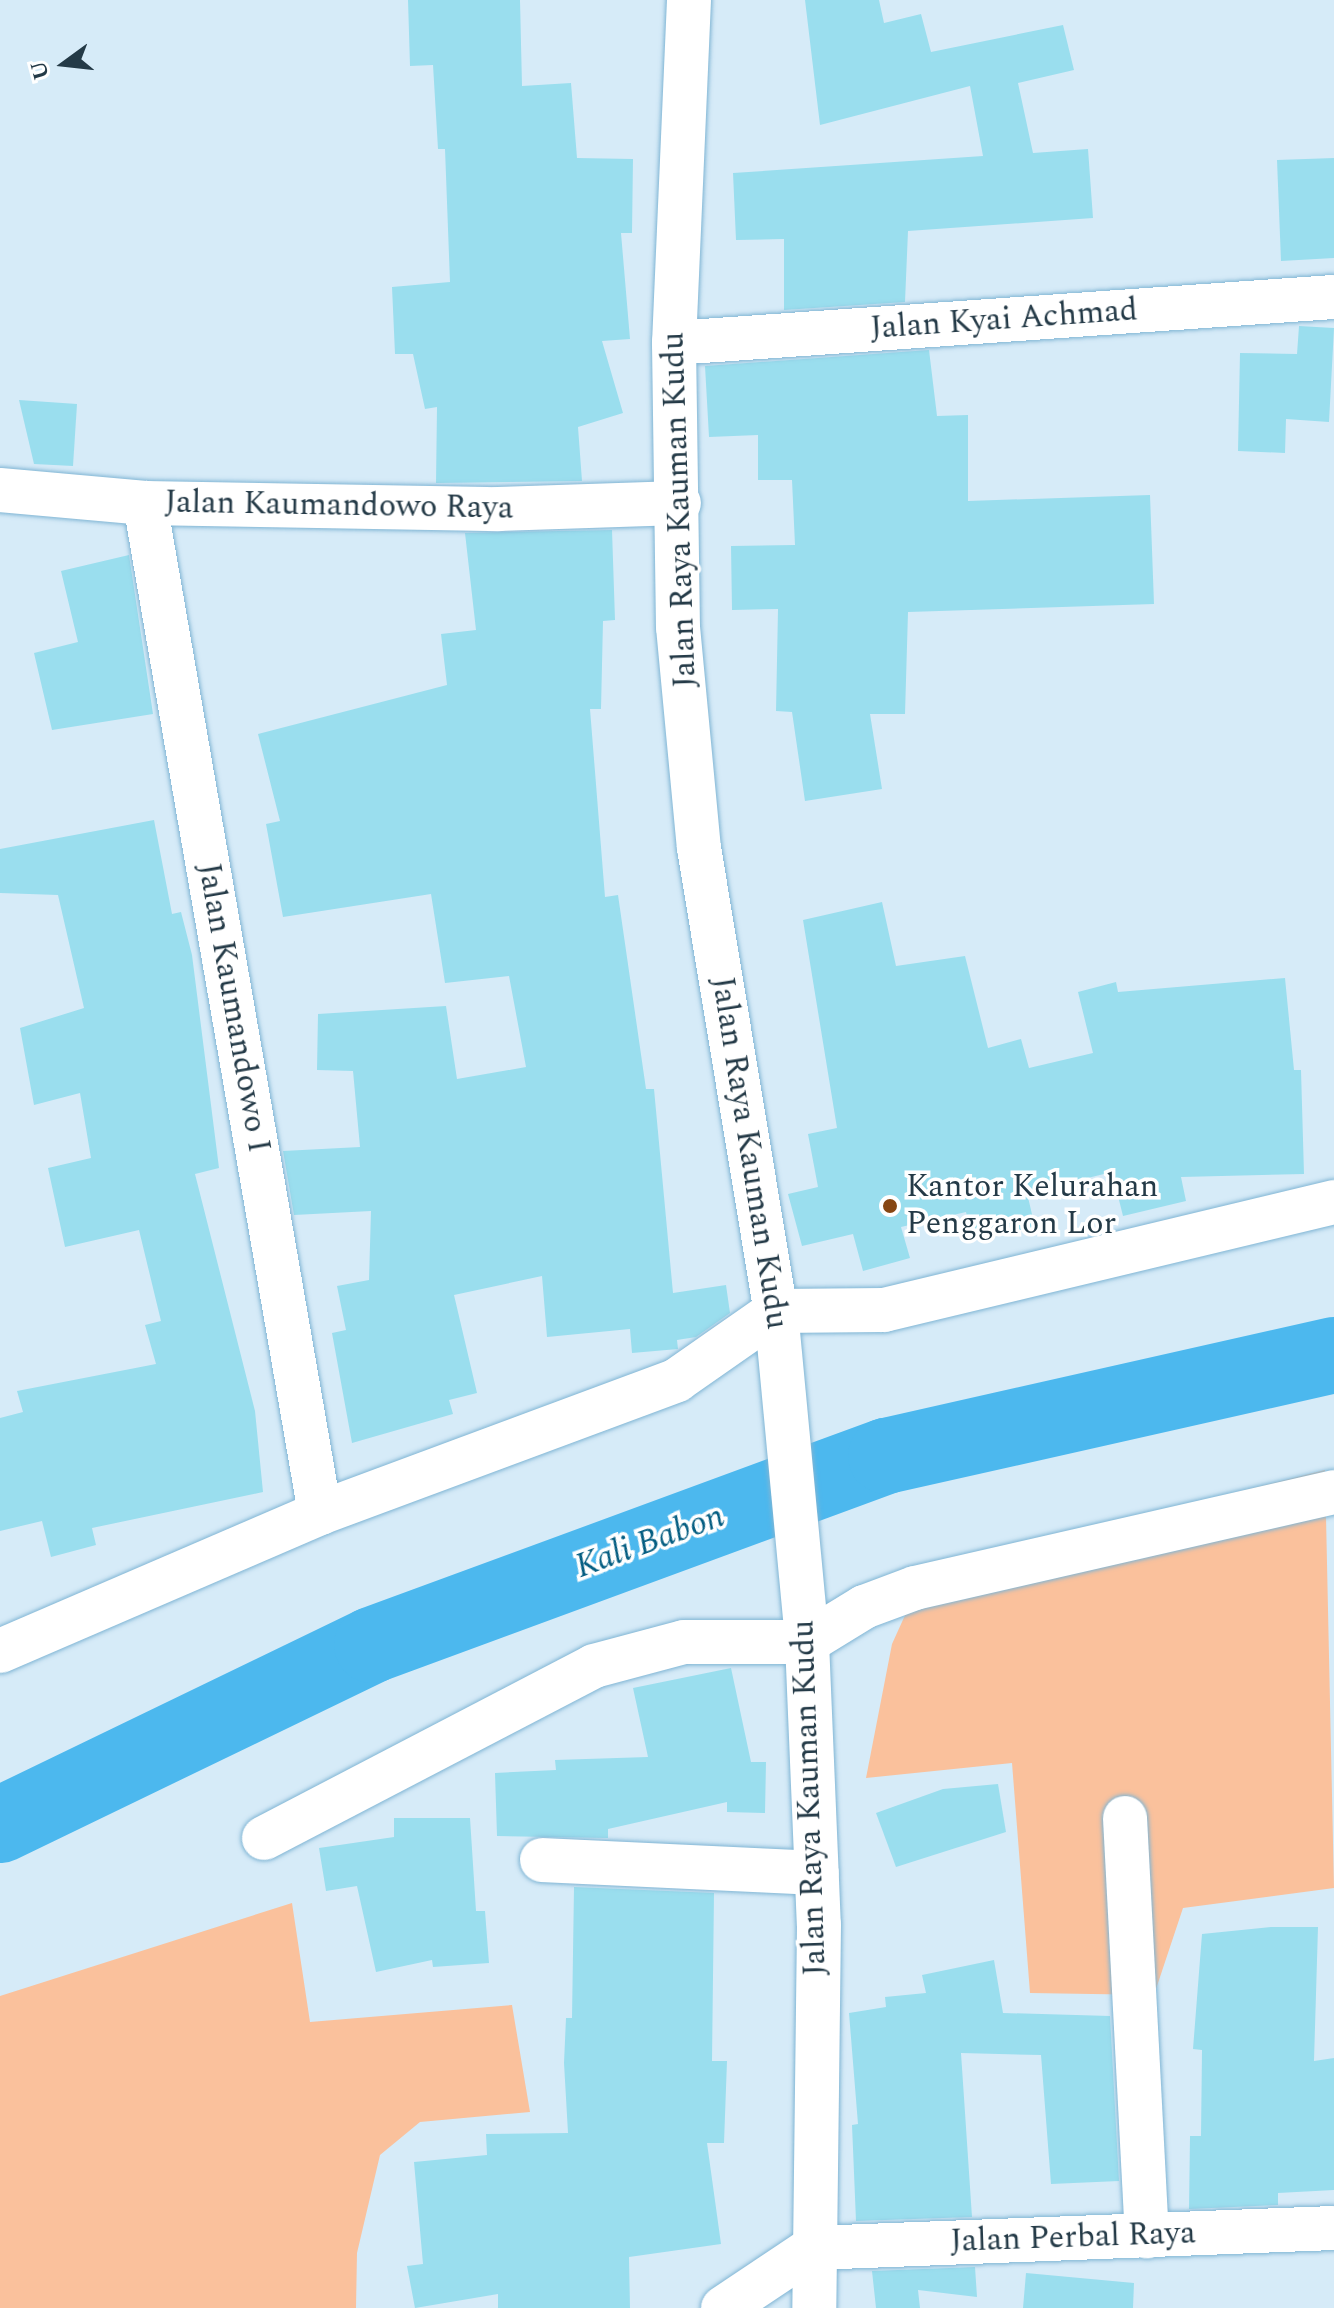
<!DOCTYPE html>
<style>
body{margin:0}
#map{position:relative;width:1334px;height:2308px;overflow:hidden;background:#d6ebf8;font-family:Spectral,serif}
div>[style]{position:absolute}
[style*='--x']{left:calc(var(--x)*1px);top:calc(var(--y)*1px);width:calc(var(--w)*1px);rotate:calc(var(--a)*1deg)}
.green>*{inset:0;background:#fac19c}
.river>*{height:76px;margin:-38px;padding:0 38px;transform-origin:38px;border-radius:38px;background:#4cb8ee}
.building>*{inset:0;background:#9adeee}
.roads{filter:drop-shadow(0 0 2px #80b5d4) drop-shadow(0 0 2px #80b5d4)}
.street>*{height:44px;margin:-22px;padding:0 22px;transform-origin:22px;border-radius:22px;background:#fff}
.secondary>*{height:44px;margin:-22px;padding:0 22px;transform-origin:22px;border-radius:22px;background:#fff}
.dots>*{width:22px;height:22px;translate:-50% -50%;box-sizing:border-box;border:4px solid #fff;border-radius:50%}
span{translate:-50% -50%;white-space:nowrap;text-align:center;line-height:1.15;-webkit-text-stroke:7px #fff;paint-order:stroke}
.street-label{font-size:32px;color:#243a47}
.poi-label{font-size:32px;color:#243a47}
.left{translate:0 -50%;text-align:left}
.water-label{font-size:34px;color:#045d81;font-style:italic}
.north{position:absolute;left:24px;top:24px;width:80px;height:80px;-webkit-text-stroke:6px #fff;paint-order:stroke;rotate:255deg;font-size:22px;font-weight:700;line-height:32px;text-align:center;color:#243a47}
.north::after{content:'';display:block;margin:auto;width:28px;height:36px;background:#243a47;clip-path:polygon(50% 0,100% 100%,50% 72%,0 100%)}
</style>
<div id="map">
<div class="green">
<div style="clip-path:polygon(1325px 1470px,1334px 1888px,1183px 1908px,1154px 1995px,1030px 1993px,1012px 1763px,866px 1778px,892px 1644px,926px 1569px)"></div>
<div style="clip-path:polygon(292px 1903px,310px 2022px,512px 2005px,530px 2112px,420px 2122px,380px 2155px,357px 2253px,356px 2308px,0 2308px,0 1996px)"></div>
</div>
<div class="river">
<div style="--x:0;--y:1825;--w:413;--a:-25.8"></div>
<div style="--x:372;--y:1645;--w:548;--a:-20.19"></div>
<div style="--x:886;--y:1456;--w:459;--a:-12.7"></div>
</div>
<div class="building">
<div style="clip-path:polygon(408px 0,520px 0,522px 86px,571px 83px,577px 158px,633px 159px,632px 233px,621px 233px,630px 339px,602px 341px,623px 413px,578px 427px,582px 481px,436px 483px,437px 407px,425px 409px,413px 354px,395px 354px,392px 287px,450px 282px,445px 149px,438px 149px,433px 65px,410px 66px)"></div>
<div style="clip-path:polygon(805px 0,879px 0,884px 23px,921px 14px,931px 52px,1063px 25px,1074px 70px,1018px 83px,1033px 153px,1088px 149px,1093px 218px,908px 231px,905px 302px,784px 310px,784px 239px,736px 240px,733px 173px,983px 156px,970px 86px,820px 125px)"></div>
<div style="clip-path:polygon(1334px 158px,1334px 258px,1281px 261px,1277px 160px)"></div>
<div style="clip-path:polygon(1299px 326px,1334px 328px,1329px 422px,1286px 419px,1285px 453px,1238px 451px,1240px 353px,1297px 354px)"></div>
<div style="clip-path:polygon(929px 350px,937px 416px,968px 415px,968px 501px,1150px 495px,1154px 604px,908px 612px,905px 714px,870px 714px,882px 789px,805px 801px,792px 712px,776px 711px,778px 609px,732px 610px,731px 546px,795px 545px,792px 480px,758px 480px,758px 435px,709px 437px,705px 366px)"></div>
<div style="clip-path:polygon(19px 400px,77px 404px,73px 466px,34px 464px)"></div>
<div style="clip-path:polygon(612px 530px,615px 620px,603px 621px,601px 709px,590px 709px,605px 897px,618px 895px,646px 1089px,654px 1089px,673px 1293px,726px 1285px,730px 1313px,696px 1337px,677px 1340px,678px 1349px,632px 1353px,630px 1329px,547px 1337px,542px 1276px,454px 1295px,477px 1393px,449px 1400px,453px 1414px,352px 1443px,332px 1333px,346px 1330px,337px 1286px,369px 1280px,371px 1211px,294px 1215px,283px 1151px,360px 1147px,353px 1071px,317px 1070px,318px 1014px,446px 1006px,457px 1079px,526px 1067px,509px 976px,445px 983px,431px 894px,283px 917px,266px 824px,280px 821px,258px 734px,447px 685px,441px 634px,476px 630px,465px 533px)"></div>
<div style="clip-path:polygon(129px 555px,153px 714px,52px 730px,34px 653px,78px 642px,61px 571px)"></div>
<div style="clip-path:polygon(154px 820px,172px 914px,181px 912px,192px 955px,219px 1168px,195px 1174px,255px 1411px,263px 1492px,92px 1528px,96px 1545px,51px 1557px,42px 1521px,0 1531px,0 1418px,23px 1412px,17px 1391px,156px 1364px,145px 1325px,161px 1321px,139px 1230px,65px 1247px,48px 1168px,91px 1158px,80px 1093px,34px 1105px,20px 1028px,84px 1008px,58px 895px,0 893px,0 849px)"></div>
<div style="clip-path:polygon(882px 902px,896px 966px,965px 956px,988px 1048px,1021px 1039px,1029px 1068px,1093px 1053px,1078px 992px,1116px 982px,1118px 992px,1285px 978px,1294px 1070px,1301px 1070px,1304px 1174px,1181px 1177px,1186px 1201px,1123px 1216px,1112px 1172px,1027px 1193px,1035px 1227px,972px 1240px,966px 1212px,901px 1227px,910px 1258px,863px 1271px,853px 1234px,802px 1246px,788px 1194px,818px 1187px,808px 1134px,837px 1128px,803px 920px)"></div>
<div style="clip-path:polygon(731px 1668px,751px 1762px,766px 1762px,765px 1813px,727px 1812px,727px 1802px,608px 1829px,608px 1838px,497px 1836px,495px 1773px,556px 1770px,555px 1760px,648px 1757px,633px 1688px)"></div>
<div style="clip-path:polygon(998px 1784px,1006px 1832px,896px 1867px,876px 1813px,943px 1789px)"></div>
<div style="clip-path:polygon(394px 1818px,470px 1818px,476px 1911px,485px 1911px,489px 1963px,433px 1967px,432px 1960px,376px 1972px,357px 1886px,326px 1891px,319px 1848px,394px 1837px)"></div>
<div style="clip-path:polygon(574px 1887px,714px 1893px,712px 2061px,727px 2061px,724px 2143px,707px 2143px,721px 2244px,629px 2257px,630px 2308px,498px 2308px,498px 2294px,415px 2308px,407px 2266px,423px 2264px,414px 2162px,487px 2155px,486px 2134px,568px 2133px,564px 2063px,566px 2018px,572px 2018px)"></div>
<div style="clip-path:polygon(1271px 1927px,1318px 1927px,1314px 2061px,1334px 2058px,1334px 2190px,1278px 2193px,1278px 2205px,1189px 2209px,1190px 2136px,1201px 2136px,1202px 2050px,1193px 2049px,1202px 1934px)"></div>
<div style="clip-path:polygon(994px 1960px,1003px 2013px,1110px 2016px,1119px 2181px,1051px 2184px,1041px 2055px,961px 2053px,972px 2217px,856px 2221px,852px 2125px,858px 2124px,849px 2013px,886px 2007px,885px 1997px,926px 1993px,922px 1975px)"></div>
<div style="clip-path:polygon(975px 2267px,977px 2297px,918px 2290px,920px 2308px,876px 2308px,872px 2271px)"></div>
<div style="clip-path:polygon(1026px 2273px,1134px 2283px,1133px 2308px,1023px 2308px)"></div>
</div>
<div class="roads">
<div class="street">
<div style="--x:674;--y:343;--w:662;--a:-3.99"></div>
<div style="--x:0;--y:490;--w:146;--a:5.1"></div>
<div style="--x:145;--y:503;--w:353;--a:1"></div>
<div style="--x:498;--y:509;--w:181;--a:-1.9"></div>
<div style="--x:145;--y:503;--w:1025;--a:80.17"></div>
<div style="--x:0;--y:1651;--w:348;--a:-23.3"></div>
<div style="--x:320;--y:1513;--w:381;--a:-20.4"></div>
<div style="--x:677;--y:1380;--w:121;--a:-34.9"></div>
<div style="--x:776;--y:1311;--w:108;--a:-0.5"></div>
<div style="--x:884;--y:1310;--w:463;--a:-13.5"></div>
<div style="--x:1125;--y:1818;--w:419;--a:87"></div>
<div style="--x:264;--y:1838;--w:372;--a:-27.5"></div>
<div style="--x:594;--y:1666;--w:93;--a:-14.9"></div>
<div style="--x:684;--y:1642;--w:123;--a:0"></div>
<div style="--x:807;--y:1642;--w:67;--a:-31.6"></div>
<div style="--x:864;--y:1607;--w:54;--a:-20.4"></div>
<div style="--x:915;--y:1588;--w:430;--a:-12.9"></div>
<div style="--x:542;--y:1860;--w:275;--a:2.7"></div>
<div style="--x:723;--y:2308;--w:108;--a:-33.7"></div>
<div style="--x:813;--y:2248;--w:521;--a:-2.2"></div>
</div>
<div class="secondary">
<div style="--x:689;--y:0;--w:343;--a:92.5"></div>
<div style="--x:674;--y:343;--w:284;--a:89.2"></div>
<div style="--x:678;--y:627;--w:222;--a:84.6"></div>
<div style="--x:699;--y:848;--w:469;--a:80.6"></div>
<div style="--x:776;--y:1311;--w:332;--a:84.6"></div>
<div style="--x:807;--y:1642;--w:283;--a:87.6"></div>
<div style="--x:819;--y:1925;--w:383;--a:90.7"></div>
</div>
</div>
<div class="dots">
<div style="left:890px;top:1206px;background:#874612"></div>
</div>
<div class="street-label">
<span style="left:1004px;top:320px;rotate:-4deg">Jalan Kyai Achmad</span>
<span style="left:339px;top:506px;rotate:1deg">Jalan Kaumandowo Raya</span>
<span style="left:680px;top:510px;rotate:-92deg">Jalan Raya Kauman Kudu</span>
<span style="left:233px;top:1008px;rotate:80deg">Jalan Kaumandowo I</span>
<span style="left:749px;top:1153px;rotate:81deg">Jalan Raya Kauman Kudu</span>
<span style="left:810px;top:1798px;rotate:-92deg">Jalan Raya Kauman Kudu</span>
<span style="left:1073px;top:2238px;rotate:-2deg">Jalan Perbal Raya</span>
</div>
<div class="poi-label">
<span class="left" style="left:906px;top:1206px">Kantor Kelurahan<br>Penggaron Lor</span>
</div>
<div class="water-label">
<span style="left:650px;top:1542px;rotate:-20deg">Kali Babon</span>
</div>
<div class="north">U</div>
</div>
